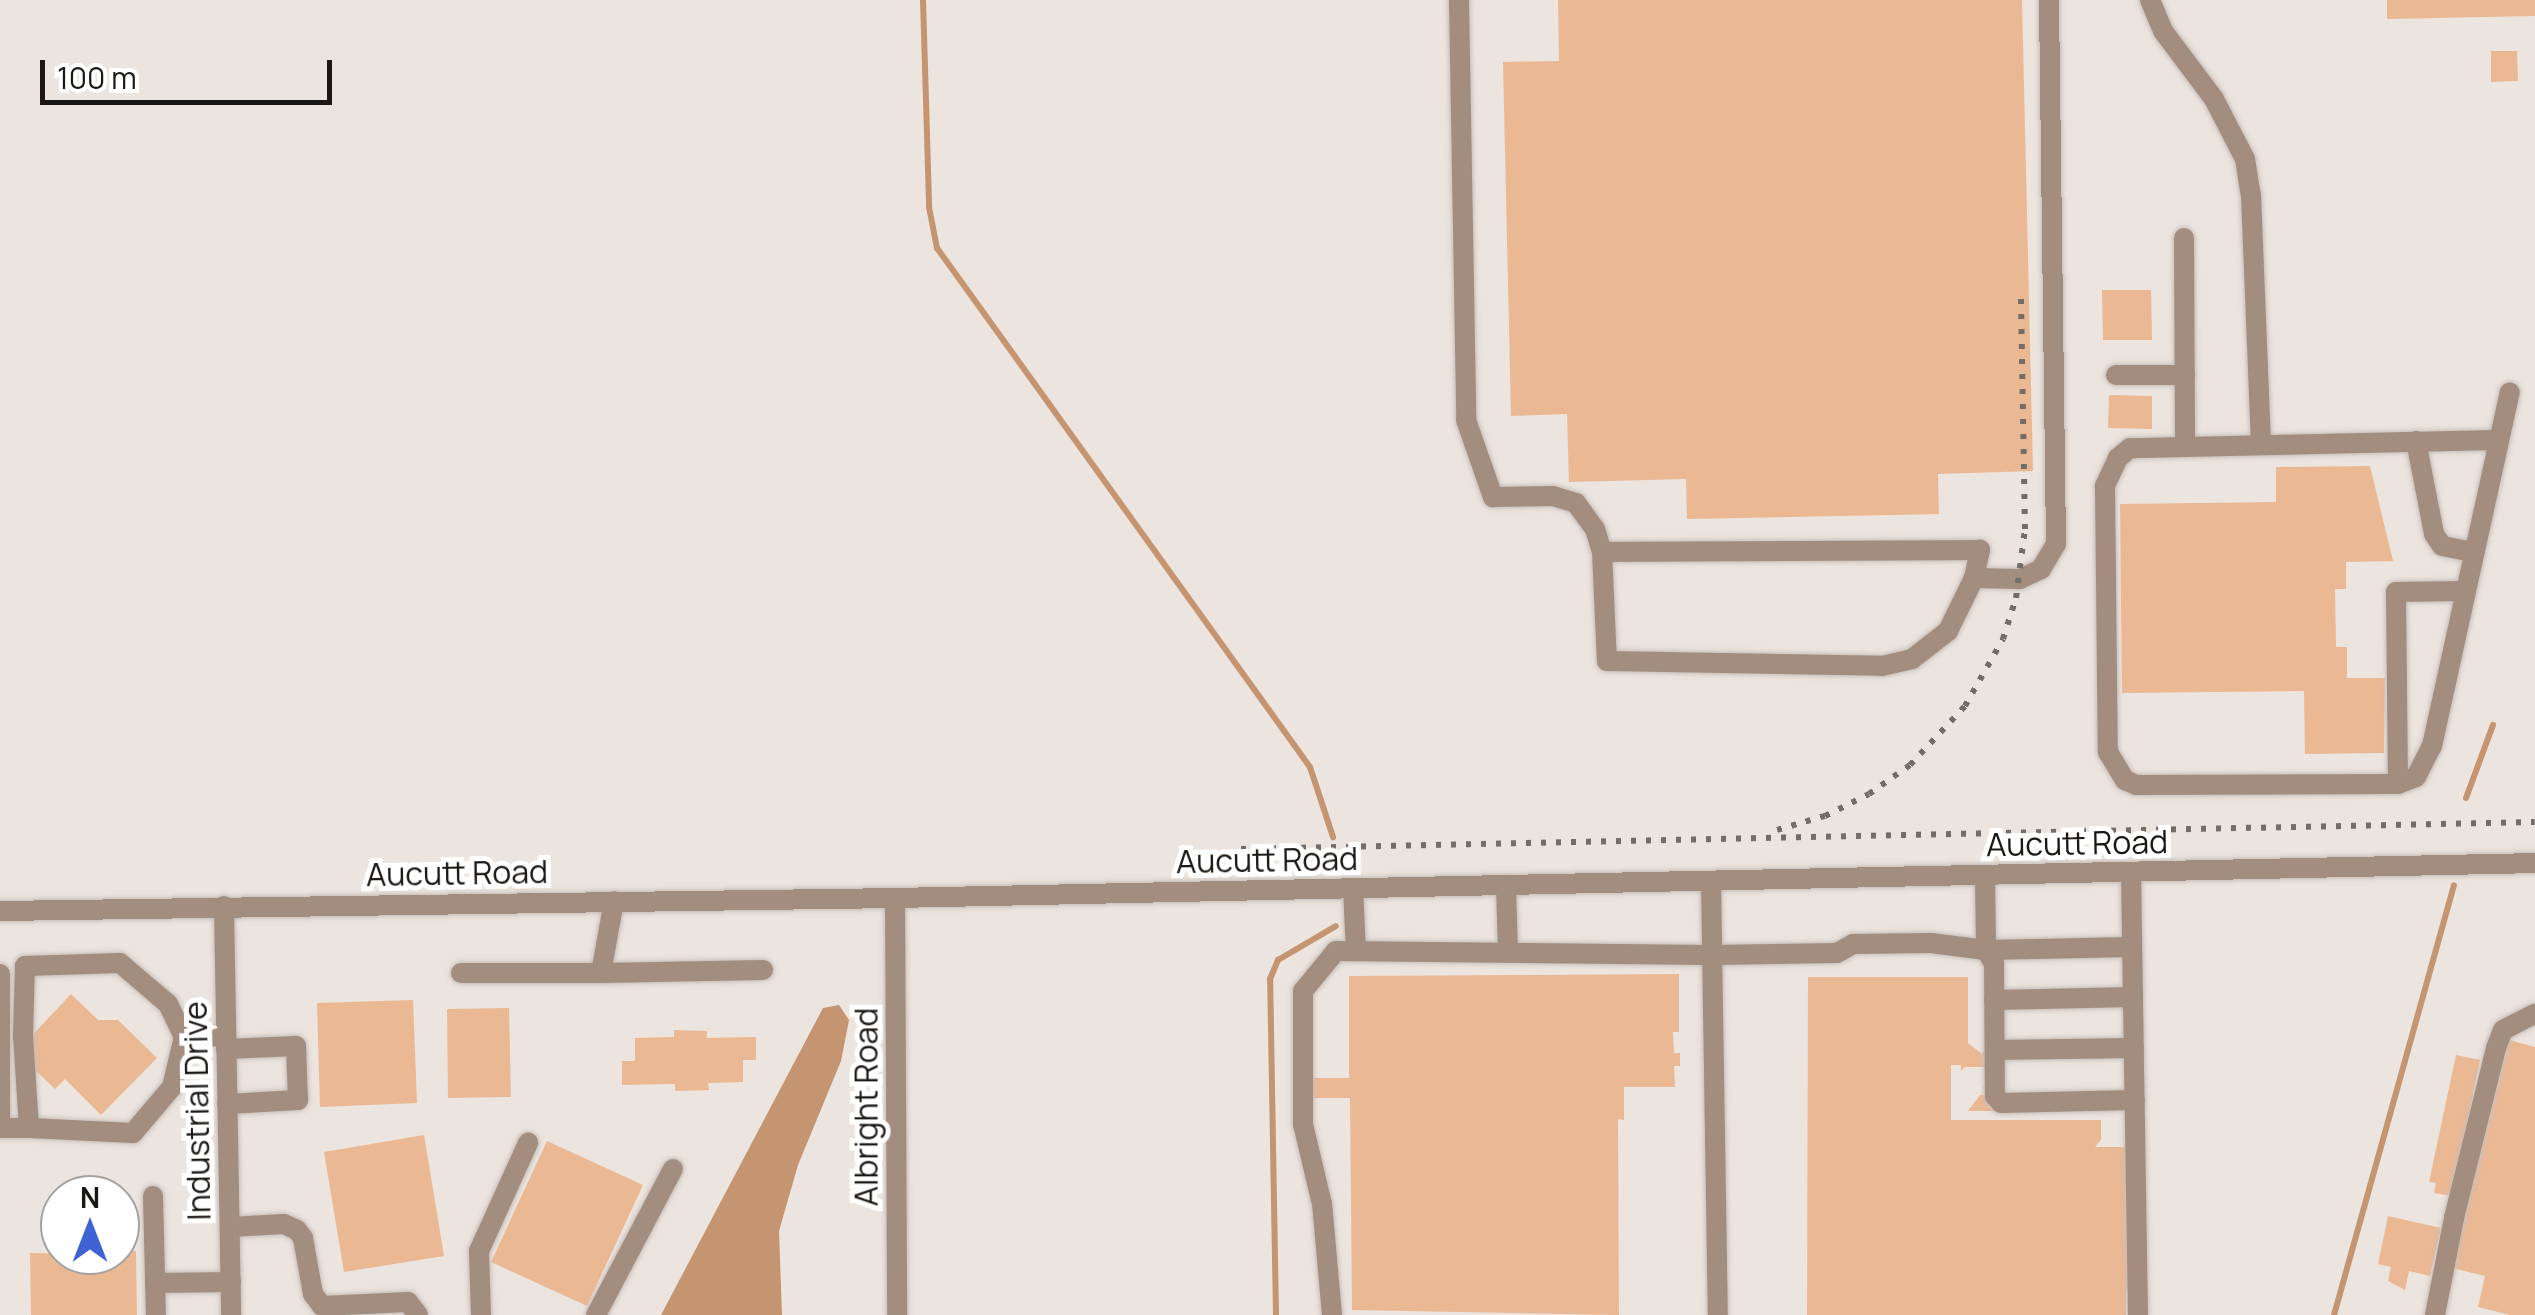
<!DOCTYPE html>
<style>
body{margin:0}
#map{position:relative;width:2535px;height:1315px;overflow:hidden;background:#ece4de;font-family:Manrope,sans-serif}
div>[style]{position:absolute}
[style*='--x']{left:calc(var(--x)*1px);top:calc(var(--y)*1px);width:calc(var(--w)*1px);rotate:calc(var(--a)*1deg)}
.water>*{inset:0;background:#c59471}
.stream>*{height:6px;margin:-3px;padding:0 3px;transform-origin:3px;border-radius:3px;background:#c59471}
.building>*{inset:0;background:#ebb894}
.roads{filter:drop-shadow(0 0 2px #c6bfba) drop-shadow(0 0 2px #c6bfba)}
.minor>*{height:20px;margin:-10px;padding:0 10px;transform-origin:10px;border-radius:10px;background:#a38d7e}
.rail>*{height:6px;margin-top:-3px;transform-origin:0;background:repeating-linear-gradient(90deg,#726d69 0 5px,transparent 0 15px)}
span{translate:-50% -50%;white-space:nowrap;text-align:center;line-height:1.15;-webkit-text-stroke:10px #fff;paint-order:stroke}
.street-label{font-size:32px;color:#1a1715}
.north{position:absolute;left:40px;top:1175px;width:100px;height:100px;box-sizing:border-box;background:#fff;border:2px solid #a3a2a1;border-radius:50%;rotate:0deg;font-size:28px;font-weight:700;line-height:40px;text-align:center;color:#1a1715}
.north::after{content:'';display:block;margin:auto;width:35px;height:45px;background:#3f63d4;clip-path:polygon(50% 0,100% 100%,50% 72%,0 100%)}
.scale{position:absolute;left:40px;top:60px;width:292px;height:45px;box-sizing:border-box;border:5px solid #1a1715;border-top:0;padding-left:12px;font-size:30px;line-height:35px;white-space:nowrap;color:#1a1715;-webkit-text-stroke:8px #fff;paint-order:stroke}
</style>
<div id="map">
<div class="water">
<div style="clip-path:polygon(839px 1005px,849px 1020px,841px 1061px,798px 1165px,779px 1231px,782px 1315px,661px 1315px,823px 1008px)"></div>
</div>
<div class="stream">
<div style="--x:923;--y:0;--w:207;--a:88.3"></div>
<div style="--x:929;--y:207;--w:42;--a:79"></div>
<div style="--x:937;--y:248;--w:639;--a:54.3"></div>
<div style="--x:1310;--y:767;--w:74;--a:71.8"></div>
<div style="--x:2466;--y:798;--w:78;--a:-69.7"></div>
<div style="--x:1336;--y:859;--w:11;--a:85"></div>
<div style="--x:1276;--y:1315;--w:336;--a:-91"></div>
<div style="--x:1270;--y:979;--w:21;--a:-67"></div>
<div style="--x:1278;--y:960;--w:67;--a:-30.4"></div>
<div style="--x:2334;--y:1315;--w:446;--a:-74.4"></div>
</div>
<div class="building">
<div style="clip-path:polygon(1558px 0,2022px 0,2033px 471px,1938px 474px,1939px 514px,1687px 519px,1686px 479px,1569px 482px,1567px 414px,1511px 416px,1503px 62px,1559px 61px)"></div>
<div style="clip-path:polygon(2387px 0,2535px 0,2535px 16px,2387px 19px)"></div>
<div style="clip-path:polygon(2491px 51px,2517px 51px,2518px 81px,2491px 82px)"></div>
<div style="clip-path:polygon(2102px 290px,2151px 290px,2152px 340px,2103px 340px)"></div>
<div style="clip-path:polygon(2109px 395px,2152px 396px,2152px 429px,2108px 428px)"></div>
<div style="clip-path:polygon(2370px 466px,2393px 561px,2346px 562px,2346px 589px,2335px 589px,2336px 647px,2347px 647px,2347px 678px,2385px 678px,2384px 753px,2305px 754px,2304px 691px,2122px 693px,2120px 504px,2276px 502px,2276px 467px)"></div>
<div style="clip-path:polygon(1679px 974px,1679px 1032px,1673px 1032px,1674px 1053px,1680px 1053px,1680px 1066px,1674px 1066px,1675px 1087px,1624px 1087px,1624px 1120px,1618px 1119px,1619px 1315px,1352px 1310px,1350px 1098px,1308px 1098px,1307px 1078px,1349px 1078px,1349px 976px)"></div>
<div style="clip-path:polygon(1808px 977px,1968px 977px,1968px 1043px,1982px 1054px,1984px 1051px,1984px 1059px,1994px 1066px,1994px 1111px,1968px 1111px,1980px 1095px,1993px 1095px,1982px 1087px,1986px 1087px,1986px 1067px,1965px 1067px,1961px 1071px,1961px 1065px,1951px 1065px,1951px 1120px,2101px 1120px,2101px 1140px,2095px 1147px,2136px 1147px,2136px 1289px,2126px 1289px,2126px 1315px,1807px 1315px)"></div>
<div style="clip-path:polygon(71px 994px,98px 1020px,118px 1020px,157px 1058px,101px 1115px,65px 1079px,55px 1089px,28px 1063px,25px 1043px)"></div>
<div style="clip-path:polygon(413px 1000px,417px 1103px,320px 1107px,317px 1003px)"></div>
<div style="clip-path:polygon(509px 1008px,511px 1097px,448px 1098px,447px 1009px)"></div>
<div style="clip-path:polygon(674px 1030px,707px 1031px,707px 1038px,756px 1037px,756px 1060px,743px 1060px,743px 1082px,708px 1083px,709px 1090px,675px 1091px,675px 1084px,622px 1085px,622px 1061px,635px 1061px,635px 1038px,674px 1037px)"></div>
<div style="clip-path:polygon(2509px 1040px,2535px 1047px,2535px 1315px,2510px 1315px,2478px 1307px,2485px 1276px,2452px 1268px)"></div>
<div style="clip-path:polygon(2456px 1055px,2480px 1060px,2452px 1196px,2434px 1193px,2436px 1183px,2429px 1182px)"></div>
<div style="clip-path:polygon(424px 1135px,444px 1256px,344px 1272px,324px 1152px)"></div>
<div style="clip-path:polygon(547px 1141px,643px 1185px,587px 1306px,491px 1262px)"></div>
<div style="clip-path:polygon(2388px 1216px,2441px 1228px,2430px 1276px,2409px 1271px,2405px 1290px,2388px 1281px,2391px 1267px,2378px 1264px)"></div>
<div style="clip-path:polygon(120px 1251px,136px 1251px,137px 1315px,31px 1315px,30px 1253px,120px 1255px)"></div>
</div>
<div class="roads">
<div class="minor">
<div style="--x:1459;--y:0;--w:420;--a:89"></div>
<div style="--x:1466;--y:420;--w:82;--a:70.7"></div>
<div style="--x:1493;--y:497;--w:60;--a:-1"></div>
<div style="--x:1553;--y:496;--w:24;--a:17"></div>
<div style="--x:1576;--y:503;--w:32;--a:54"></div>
<div style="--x:1595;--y:529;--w:24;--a:73"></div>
<div style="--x:1602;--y:552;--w:109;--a:87.4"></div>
<div style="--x:1607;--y:661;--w:275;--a:1"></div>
<div style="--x:1882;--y:666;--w:31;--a:-13"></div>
<div style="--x:1912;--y:659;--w:46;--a:-37.9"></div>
<div style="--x:1948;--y:631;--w:59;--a:-63.9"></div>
<div style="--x:1974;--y:578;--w:29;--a:-78"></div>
<div style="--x:1980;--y:550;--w:378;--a:179.7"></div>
<div style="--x:2150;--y:0;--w:34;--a:67"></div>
<div style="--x:2163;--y:31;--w:85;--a:53.1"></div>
<div style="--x:2214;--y:99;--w:68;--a:62.7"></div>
<div style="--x:2245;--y:159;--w:36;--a:81"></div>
<div style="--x:2251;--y:195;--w:248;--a:87.7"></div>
<div style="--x:2184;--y:238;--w:208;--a:89.7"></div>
<div style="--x:2116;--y:375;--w:69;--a:0"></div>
<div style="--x:2496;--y:440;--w:366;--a:178.7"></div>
<div style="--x:2130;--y:448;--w:16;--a:140"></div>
<div style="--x:2118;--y:458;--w:31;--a:115"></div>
<div style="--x:2105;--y:486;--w:266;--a:89.4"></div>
<div style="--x:2108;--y:752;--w:33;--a:59"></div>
<div style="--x:2125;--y:780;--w:12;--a:24"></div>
<div style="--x:2136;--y:785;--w:262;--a:-0.2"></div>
<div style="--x:2398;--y:784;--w:19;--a:-21"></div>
<div style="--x:2416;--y:777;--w:35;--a:-63"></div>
<div style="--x:2432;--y:746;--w:362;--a:-77.6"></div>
<div style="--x:2416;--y:441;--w:95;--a:79"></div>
<div style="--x:2434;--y:534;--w:14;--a:56"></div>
<div style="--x:2442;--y:546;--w:31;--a:11"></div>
<div style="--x:1974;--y:578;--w:46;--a:1.2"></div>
<div style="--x:2020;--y:579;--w:23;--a:-25"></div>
<div style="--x:2041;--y:569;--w:29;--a:-59"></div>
<div style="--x:2056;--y:544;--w:544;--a:-90.74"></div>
<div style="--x:2398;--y:784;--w:192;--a:-90.6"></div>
<div style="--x:2396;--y:592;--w:68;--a:-0.8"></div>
<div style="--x:2131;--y:872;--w:443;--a:89.1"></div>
<div style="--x:1985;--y:876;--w:74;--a:89.2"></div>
<div style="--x:1986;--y:950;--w:16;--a:60"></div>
<div style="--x:1994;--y:964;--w:132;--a:89.6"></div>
<div style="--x:1995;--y:1096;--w:9;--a:49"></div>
<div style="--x:2001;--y:1103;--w:134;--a:-1.3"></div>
<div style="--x:1711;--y:881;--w:434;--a:89.1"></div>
<div style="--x:1506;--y:885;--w:67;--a:88.3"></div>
<div style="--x:1353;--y:888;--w:63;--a:87.3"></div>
<div style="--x:895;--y:898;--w:417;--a:89.7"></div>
<div style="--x:224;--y:906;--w:409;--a:89"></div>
<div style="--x:0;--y:911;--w:895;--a:-0.83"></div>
<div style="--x:895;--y:898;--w:1640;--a:-1.22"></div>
<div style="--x:461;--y:973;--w:140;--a:0"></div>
<div style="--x:601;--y:973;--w:73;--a:-79.8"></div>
<div style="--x:601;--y:973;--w:162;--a:-1.1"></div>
<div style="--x:0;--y:974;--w:154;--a:90"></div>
<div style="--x:0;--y:1128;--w:29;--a:0"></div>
<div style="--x:29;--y:1128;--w:92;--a:-93.7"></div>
<div style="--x:23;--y:1036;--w:70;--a:-88.4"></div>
<div style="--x:25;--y:966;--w:95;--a:-1.8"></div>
<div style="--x:120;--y:963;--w:63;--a:40.5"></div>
<div style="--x:168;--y:1004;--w:37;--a:64"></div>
<div style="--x:184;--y:1037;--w:42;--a:-1.4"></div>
<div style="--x:1994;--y:1000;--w:139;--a:-1.2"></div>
<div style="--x:226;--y:1049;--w:70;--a:-2.5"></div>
<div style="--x:296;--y:1046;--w:54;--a:87.9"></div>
<div style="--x:298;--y:1100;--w:71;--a:176.8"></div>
<div style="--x:1995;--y:1050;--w:139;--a:-0.8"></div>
<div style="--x:29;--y:1128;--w:104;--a:2.8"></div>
<div style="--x:133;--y:1133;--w:60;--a:-49.7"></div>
<div style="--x:172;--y:1087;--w:51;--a:-76.5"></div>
<div style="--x:153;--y:1196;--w:119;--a:88.6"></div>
<div style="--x:230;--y:1227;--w:54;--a:-3.2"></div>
<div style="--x:284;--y:1224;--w:14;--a:25"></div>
<div style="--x:297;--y:1230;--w:10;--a:53"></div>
<div style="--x:303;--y:1238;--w:57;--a:79.9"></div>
<div style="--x:313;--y:1294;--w:15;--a:53"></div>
<div style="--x:322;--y:1306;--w:86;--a:-2.7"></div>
<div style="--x:408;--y:1302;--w:16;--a:52"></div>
<div style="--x:155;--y:1283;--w:76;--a:-0.8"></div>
<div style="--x:481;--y:1315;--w:64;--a:-91.8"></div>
<div style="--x:479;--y:1251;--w:119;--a:-65.6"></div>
<div style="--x:596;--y:1315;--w:165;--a:-62.2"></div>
<div style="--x:1332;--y:1315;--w:111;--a:-95.1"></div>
<div style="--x:1322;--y:1204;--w:82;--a:-103.4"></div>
<div style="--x:1303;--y:1124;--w:133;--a:-90"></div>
<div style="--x:1303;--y:991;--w:52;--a:-50.5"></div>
<div style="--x:1336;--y:951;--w:376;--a:0.6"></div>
<div style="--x:1712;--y:955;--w:125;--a:-0.9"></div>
<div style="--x:1837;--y:953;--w:18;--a:-29"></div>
<div style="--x:1853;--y:944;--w:78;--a:-0.7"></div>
<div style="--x:1931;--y:943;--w:55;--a:7.3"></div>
<div style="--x:1986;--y:950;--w:146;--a:-1.2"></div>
<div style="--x:2435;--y:1315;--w:99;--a:-78.9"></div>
<div style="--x:2454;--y:1218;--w:175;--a:-76.1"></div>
<div style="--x:2496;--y:1048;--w:19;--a:-69"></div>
<div style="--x:2503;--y:1030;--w:36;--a:-27"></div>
</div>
</div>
<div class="rail">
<div style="--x:1777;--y:830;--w:50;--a:-16.3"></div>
<div style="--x:1825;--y:816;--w:49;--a:-26.6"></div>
<div style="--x:1869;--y:794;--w:50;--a:-35.3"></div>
<div style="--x:1910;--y:765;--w:81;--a:-47"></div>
<div style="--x:1965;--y:706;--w:77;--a:-60.4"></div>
<div style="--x:2003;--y:639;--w:43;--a:-72.4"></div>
<div style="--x:2016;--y:598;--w:70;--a:-82.6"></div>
<div style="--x:2025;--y:529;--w:239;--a:-91"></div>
<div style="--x:1241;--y:849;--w:1294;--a:-1.2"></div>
</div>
<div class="street-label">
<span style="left:2077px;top:843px;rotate:-1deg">Aucutt Road</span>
<span style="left:1267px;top:860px;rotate:-1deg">Aucutt Road</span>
<span style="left:457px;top:873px;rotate:-1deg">Aucutt Road</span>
<span style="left:866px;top:1107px;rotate:-90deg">Albright Road</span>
<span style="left:197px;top:1111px;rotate:-91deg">Industrial Drive</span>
</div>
<div class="north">N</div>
<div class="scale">100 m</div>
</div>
